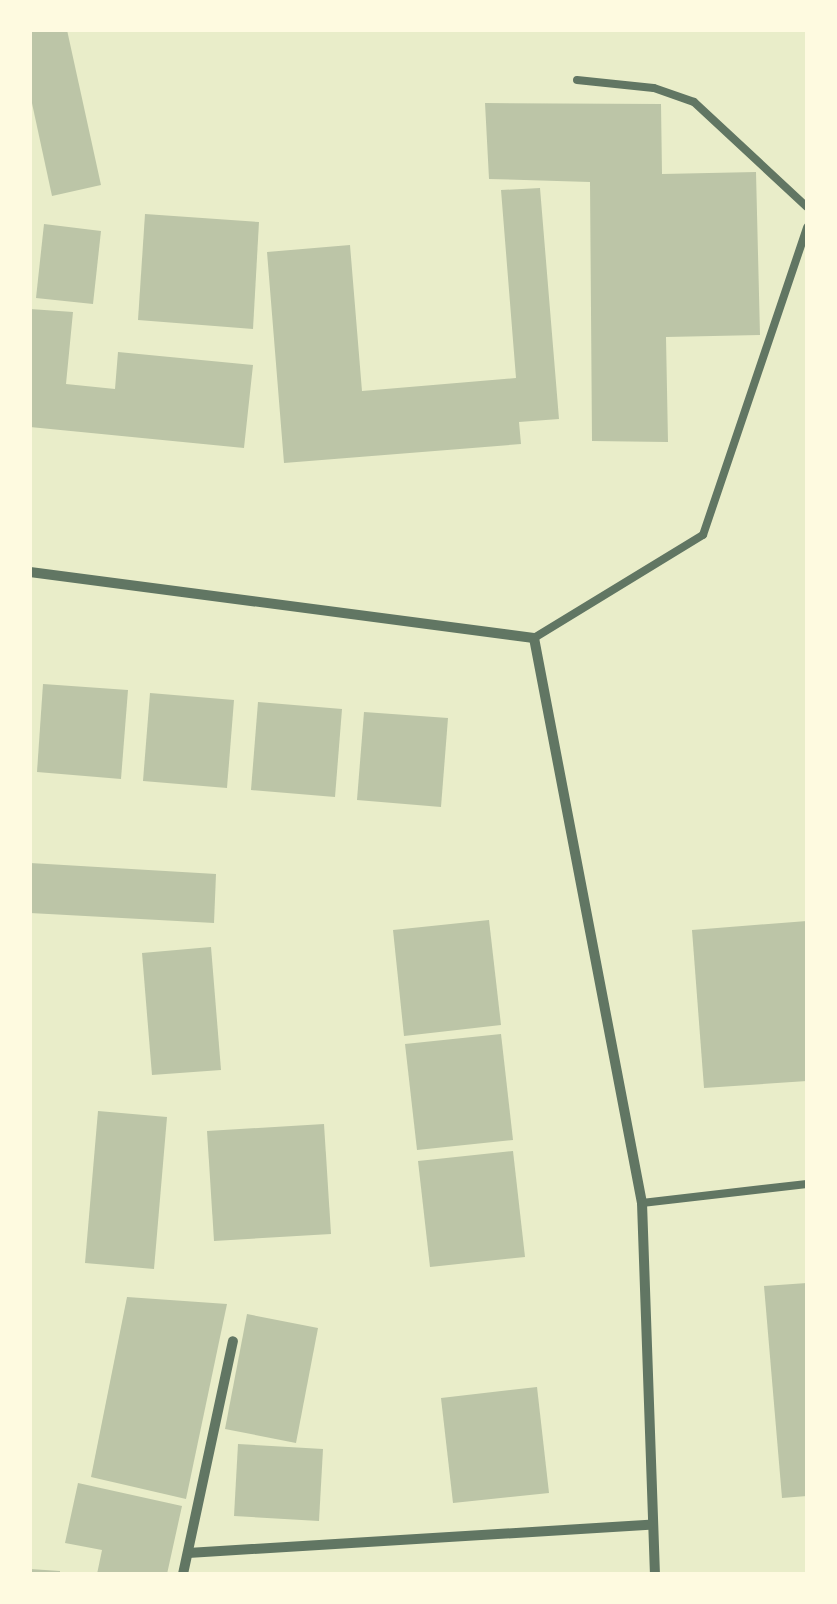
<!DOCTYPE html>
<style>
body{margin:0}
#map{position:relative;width:837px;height:1604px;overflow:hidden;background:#e9edc9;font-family:"Noto Sans",sans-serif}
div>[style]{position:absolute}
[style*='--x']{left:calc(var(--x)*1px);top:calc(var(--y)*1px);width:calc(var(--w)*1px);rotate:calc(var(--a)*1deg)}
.building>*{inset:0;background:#bcc5a7}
.service>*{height:8px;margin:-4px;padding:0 4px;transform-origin:4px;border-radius:4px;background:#617663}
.minor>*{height:10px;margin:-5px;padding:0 5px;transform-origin:5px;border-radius:5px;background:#617663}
span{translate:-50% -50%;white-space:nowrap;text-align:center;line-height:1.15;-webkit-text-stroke:8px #fefae0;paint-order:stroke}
.frame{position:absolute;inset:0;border:32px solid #fefae0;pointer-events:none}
</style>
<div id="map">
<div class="building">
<div style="clip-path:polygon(30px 30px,67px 30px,101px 185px,52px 196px,30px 94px)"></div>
<div style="clip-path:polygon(485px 103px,661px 104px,662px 174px,756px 172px,760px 335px,666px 337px,668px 442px,592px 441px,590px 182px,489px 179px)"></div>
<div style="clip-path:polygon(540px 188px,559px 419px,519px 422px,521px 444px,284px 463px,267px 252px,350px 245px,362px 391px,516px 378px,501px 190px)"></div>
<div style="clip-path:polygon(145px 214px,259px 222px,253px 329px,138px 320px)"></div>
<div style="clip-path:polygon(44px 224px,101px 231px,93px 304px,36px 298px)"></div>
<div style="clip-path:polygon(30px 309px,73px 312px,66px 384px,115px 389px,118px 352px,253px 365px,244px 448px,30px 427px)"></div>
<div style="clip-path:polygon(43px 684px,128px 690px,121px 779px,37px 772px)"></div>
<div style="clip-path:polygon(150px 693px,234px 700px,227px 788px,143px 781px)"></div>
<div style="clip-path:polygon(258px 702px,342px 709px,335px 797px,251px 790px)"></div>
<div style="clip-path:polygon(364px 712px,448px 718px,441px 807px,357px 800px)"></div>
<div style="clip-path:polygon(30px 863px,216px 874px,214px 923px,30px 913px)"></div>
<div style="clip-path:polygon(489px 920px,501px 1025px,404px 1036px,393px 930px)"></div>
<div style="clip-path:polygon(807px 921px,807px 1081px,704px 1088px,692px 930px)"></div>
<div style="clip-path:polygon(211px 947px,221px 1070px,152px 1075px,142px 953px)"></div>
<div style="clip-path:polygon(501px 1034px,513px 1140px,417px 1150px,405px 1044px)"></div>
<div style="clip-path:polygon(98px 1111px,167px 1117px,154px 1269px,85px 1263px)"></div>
<div style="clip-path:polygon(324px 1124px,331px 1234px,214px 1241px,207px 1131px)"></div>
<div style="clip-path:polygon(513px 1151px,525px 1257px,430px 1267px,418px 1161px)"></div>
<div style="clip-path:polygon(807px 1283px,807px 1496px,782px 1498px,764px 1286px)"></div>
<div style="clip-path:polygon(127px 1297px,227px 1304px,186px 1499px,91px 1477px)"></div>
<div style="clip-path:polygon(247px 1314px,318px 1328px,296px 1443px,225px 1429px)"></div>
<div style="clip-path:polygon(537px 1387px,549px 1493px,453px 1503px,441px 1398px)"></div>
<div style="clip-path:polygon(238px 1444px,323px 1449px,319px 1521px,234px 1516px)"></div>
<div style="clip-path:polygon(78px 1483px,182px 1506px,167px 1574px,97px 1574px,102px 1550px,65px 1543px)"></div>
<div style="clip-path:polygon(30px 1569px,60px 1571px,60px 1574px,30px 1574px)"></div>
</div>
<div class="service">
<div style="--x:577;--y:80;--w:77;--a:5.9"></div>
<div style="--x:654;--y:88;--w:42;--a:19.3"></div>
<div style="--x:694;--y:102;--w:154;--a:42.9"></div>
<div style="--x:534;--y:638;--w:198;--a:-31.4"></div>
<div style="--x:703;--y:535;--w:325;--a:-71.3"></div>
<div style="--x:642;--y:1203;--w:166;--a:-6.6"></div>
</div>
<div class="minor">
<div style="--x:30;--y:572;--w:508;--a:7.46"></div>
<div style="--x:534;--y:638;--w:575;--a:79.18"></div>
<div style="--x:642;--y:1203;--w:371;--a:88"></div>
<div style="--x:188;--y:1553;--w:462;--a:-3.5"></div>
<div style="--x:183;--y:1574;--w:238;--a:-77.9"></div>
</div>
<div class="frame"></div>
</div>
